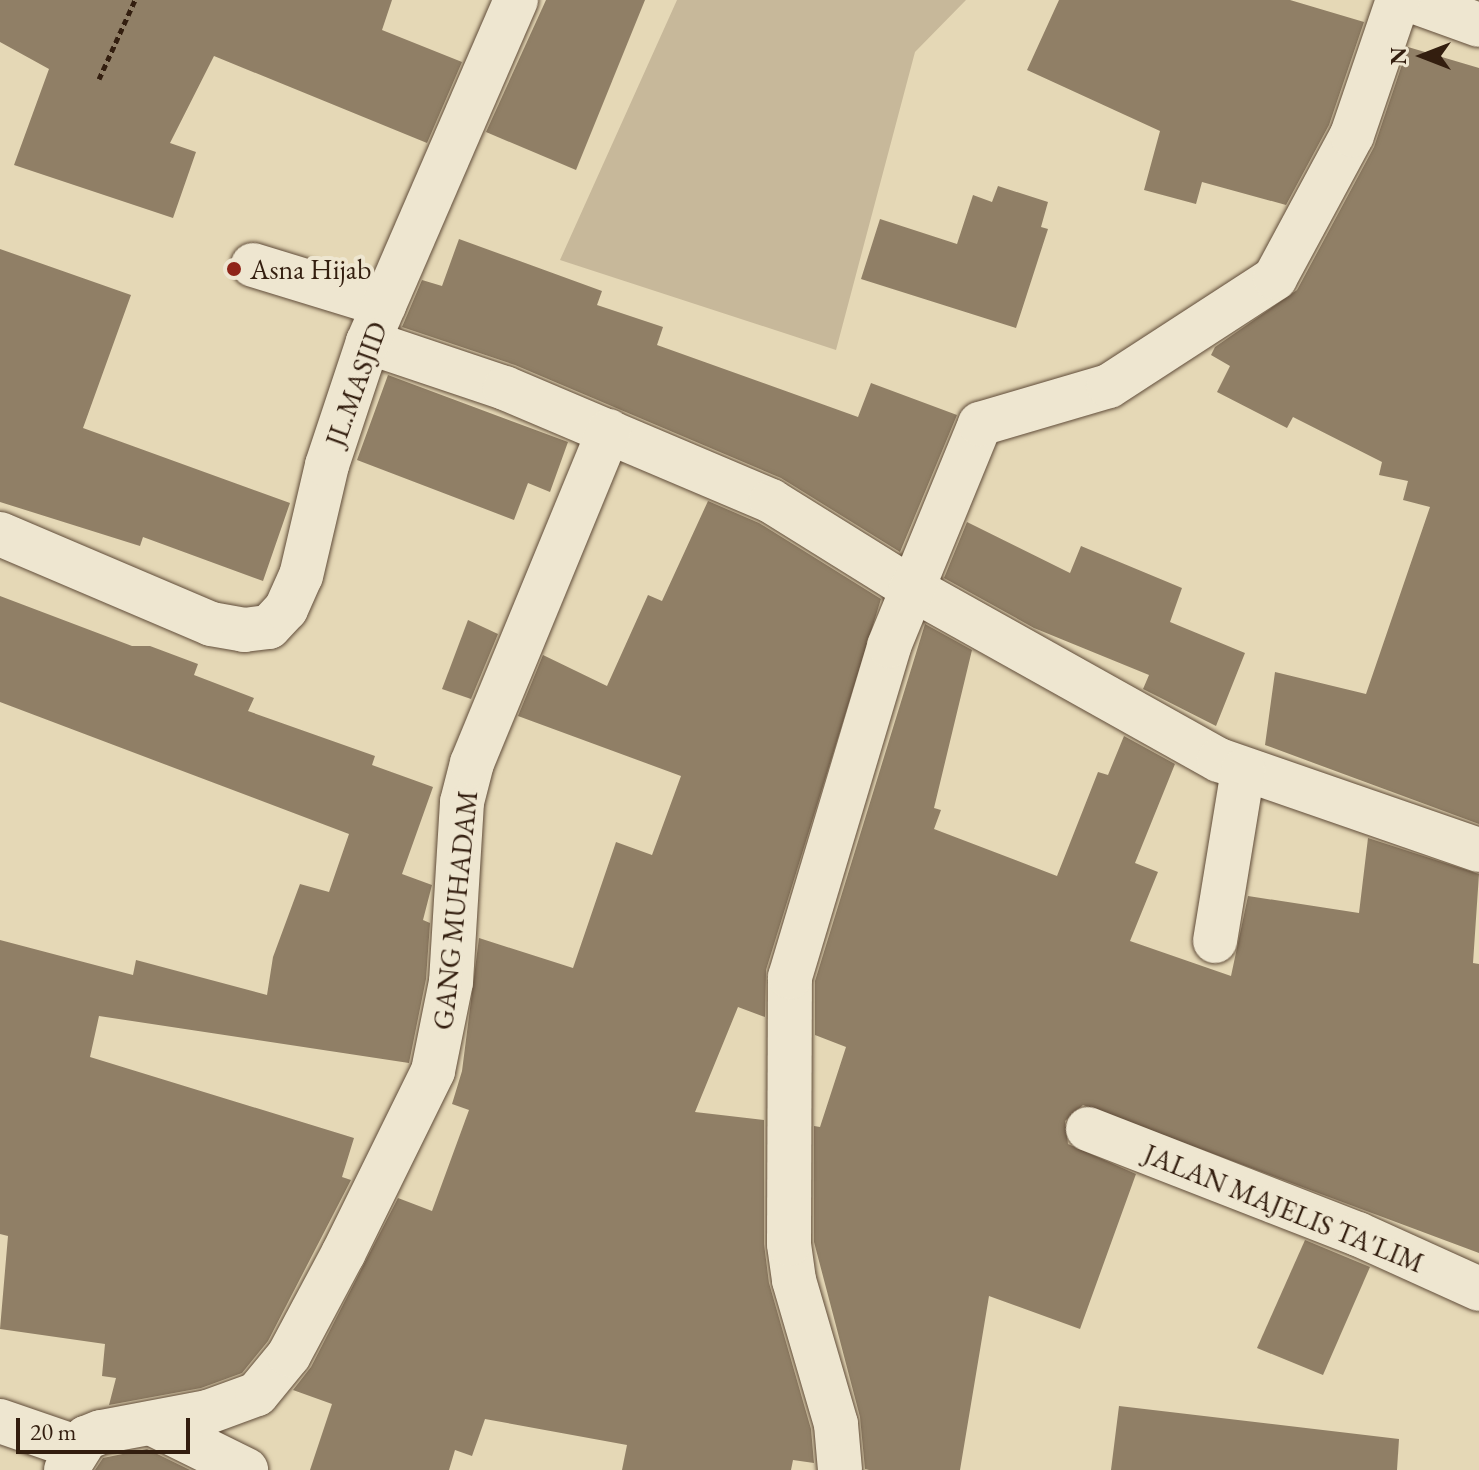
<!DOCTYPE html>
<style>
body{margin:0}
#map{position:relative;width:1479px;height:1470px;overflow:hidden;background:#e5d8b6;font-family:"EB Garamond",serif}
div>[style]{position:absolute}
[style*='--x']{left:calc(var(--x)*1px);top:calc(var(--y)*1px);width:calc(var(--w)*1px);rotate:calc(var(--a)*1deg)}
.green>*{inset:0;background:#c7b89a}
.building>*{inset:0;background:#907f66}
.path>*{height:5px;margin-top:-2.5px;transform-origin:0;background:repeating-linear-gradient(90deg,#331e0f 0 6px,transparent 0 10px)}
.roads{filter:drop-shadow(0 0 2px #604c39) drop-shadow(0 0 2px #604c39)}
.minor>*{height:44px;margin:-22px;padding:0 22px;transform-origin:22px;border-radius:22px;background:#eee6d0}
.dots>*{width:22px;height:22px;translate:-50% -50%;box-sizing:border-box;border:4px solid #eee6d0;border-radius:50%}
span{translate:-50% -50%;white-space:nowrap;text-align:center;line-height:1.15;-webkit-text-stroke:8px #eee6d0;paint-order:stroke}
.poi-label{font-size:28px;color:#331e0f}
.left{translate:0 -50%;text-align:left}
.street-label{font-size:28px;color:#331e0f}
.north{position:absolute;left:1383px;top:16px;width:80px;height:80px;-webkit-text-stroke:6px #eee6d0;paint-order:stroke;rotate:270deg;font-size:22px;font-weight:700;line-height:32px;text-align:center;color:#331e0f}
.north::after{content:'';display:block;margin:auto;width:28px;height:36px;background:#331e0f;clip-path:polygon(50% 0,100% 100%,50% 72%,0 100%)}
.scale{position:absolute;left:16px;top:1418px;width:174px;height:36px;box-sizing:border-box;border:4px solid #331e0f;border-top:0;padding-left:10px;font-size:24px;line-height:28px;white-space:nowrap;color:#331e0f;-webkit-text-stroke:6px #eee6d0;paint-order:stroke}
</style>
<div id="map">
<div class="green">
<div style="clip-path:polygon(677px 0,966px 0,915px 52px,836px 350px,560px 260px)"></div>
</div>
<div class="building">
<div style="clip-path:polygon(0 0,392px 0,382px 30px,462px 62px,427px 143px,214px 56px,170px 143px,196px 152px,173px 218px,14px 165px,49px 69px,0 42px)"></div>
<div style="clip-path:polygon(546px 0,645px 0,576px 170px,486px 132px)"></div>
<div style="clip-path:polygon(1059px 0,1290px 0,1364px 22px,1329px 125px,1286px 205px,1202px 182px,1196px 204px,1144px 190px,1160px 131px,1027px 70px)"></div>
<div style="clip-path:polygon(1408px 47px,1479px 68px,1479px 824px,1265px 745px,1275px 672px,1366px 694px,1430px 507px,1403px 500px,1408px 481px,1379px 475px,1382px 462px,1293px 417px,1287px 428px,1217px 392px,1230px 366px,1211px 355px,1215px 347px,1297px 290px,1374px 147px)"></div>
<div style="clip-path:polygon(998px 186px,1048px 202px,1041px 227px,1048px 229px,1016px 328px,861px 279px,880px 219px,957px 244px,973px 195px,992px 202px)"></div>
<div style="clip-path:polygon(459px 239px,602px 291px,597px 305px,663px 327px,657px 345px,858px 417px,871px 383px,957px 415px,900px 552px,781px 478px,515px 365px,402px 327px,422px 280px,442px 286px)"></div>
<div style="clip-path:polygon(0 249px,131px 295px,83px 428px,290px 503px,263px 581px,143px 537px,140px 546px,0 502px)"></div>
<div style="clip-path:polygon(388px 375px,568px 442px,550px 492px,528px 483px,514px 520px,357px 460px)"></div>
<div style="clip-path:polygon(708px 501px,759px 523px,881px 599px,766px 970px,765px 1017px,738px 1007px,695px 1112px,764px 1120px,764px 1244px,769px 1283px,811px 1429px,814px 1463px,793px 1460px,791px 1470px,622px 1470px,627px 1445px,485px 1419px,472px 1456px,455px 1450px,449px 1470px,310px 1470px,332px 1404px,293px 1390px,311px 1367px,398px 1198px,432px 1211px,469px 1110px,452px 1104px,462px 1071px,479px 938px,573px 968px,616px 842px,652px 855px,681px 776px,518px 716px,543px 655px,607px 686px,648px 595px,662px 601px)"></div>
<div style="clip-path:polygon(967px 522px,1070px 573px,1081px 546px,1182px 588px,1170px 622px,1245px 653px,1216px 726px,1143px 689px,1149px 675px,1034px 628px,944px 578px)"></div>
<div style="clip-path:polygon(0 596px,132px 646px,150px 646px,198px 664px,194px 675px,254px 698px,248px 711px,375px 756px,372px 765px,433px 787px,402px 874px,432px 885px,423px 920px,430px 923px,426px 979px,409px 1063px,99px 1016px,90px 1057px,354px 1138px,342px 1177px,351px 1180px,268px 1341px,242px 1373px,201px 1388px,109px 1405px,116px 1378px,102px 1376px,105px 1344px,0 1329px,8px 1236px,0 1234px,0 940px,133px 975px,136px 960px,267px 995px,273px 957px,300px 884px,329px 892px,349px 834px,0 702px)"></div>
<div style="clip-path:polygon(468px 620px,498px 634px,471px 699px,442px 689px)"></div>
<div style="clip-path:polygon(925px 624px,972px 650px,934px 808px,941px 810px,934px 829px,1057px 876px,1098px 772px,1108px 775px,1124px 736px,1175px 764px,1135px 863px,1158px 872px,1130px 941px,1231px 976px,1248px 896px,1359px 913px,1368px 838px,1479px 874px,1473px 963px,1479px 964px,1479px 1253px,1083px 1105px,1065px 1121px,1068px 1144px,1136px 1174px,1080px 1329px,989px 1296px,960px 1470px,869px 1470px,865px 1469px,860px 1417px,814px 1242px,814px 1126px,820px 1127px,846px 1047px,815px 1035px,815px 981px)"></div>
<div style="clip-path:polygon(1305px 1240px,1370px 1267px,1323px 1375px,1257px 1348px)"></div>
<div style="clip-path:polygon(1119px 1406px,1399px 1439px,1397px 1470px,1111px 1470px)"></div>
<div style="clip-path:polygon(147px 1449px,190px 1470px,95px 1470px,103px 1458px)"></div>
</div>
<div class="path">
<div style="--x:99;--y:79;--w:87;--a:-65.5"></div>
</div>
<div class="roads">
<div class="minor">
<div style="--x:1410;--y:0;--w:73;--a:19.9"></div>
<div style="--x:253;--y:265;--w:137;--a:17"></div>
<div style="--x:368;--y:342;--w:145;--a:18.6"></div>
<div style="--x:505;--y:388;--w:289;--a:23"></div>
<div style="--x:771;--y:501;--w:165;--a:31.9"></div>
<div style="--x:911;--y:588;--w:353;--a:29.2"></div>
<div style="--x:1219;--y:760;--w:275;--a:19.1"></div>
<div style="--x:0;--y:534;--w:229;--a:23.1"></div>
<div style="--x:211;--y:624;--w:34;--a:10"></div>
<div style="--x:244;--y:630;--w:25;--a:-7"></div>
<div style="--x:269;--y:627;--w:25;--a:-47"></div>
<div style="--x:286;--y:609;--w:36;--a:-66"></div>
<div style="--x:301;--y:576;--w:114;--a:-76.8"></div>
<div style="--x:327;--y:465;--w:130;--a:-71.6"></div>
<div style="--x:368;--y:342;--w:373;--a:-66.6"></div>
<div style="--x:1215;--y:941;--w:173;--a:-80.7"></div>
<div style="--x:1088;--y:1129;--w:290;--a:21.3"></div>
<div style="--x:1358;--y:1234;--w:133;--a:24.4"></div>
<div style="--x:0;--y:1421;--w:83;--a:19.1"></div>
<div style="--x:153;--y:1424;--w:104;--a:26.3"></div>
<div style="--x:66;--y:1470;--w:38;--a:-58"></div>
<div style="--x:86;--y:1438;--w:16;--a:-22"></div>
<div style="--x:101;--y:1432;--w:109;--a:-10.6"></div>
<div style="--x:208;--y:1412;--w:52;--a:-20.2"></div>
<div style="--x:257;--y:1394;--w:50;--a:-50.6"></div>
<div style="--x:289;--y:1355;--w:115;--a:-61.9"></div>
<div style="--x:343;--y:1254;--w:204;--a:-63.8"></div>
<div style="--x:433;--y:1071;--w:91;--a:-78.6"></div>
<div style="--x:451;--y:982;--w:180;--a:-86.5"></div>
<div style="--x:462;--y:802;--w:40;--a:-75.6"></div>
<div style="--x:472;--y:763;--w:359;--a:-67.6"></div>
<div style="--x:840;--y:1470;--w:46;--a:-95"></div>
<div style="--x:836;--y:1424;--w:150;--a:-106.3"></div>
<div style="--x:794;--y:1280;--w:36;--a:-98"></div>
<div style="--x:789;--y:1244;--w:267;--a:-89.8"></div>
<div style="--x:790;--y:977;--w:345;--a:-73.3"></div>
<div style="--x:889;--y:646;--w:240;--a:-67.7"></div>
<div style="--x:980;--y:424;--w:134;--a:-16.4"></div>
<div style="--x:1109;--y:386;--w:198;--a:-33"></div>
<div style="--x:1275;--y:278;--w:162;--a:-61.7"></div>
<div style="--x:1352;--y:135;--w:143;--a:-71.2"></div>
</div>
</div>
<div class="dots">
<div style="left:234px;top:269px;background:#8f2418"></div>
</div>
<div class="poi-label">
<span class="left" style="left:250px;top:269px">Asna Hijab</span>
</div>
<div class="street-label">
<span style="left:356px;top:384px;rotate:-70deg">JL.MASJID</span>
<span style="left:455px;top:910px;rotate:-84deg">GANG MUHADAM</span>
<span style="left:1284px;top:1208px;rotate:22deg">JALAN MAJELIS TA'LIM</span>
</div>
<div class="north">N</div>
<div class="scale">20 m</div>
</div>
